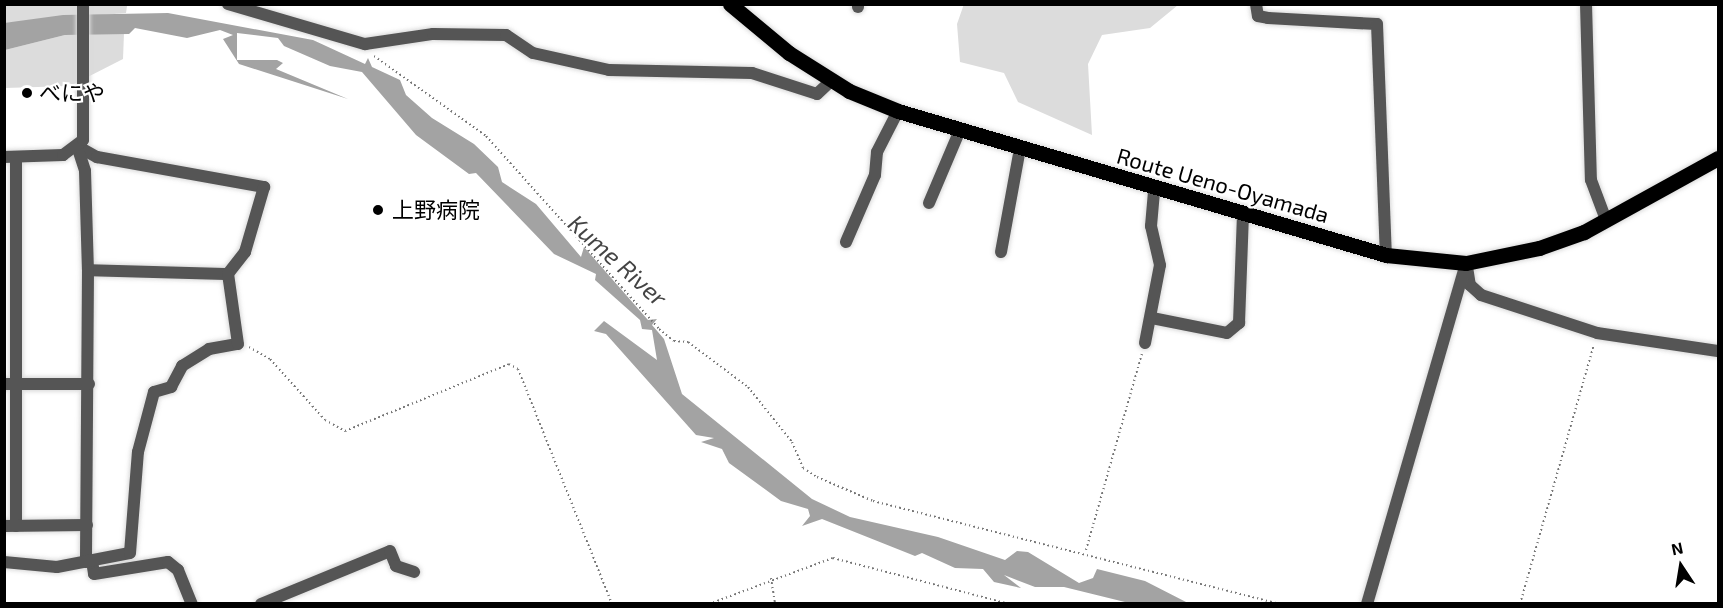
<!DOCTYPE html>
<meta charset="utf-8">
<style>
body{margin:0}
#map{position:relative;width:1723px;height:608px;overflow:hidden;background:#fff;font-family:"Exo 2","Noto Sans JP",sans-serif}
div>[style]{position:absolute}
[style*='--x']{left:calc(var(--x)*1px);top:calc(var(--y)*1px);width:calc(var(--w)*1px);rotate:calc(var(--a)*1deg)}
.green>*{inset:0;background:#dcdcdc}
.water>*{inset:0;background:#a3a3a3}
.path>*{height:2px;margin-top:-1px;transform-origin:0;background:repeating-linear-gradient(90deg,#777 0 1.5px,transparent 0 4.5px)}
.roads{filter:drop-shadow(0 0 2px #dbdbdb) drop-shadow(0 0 2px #dbdbdb)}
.minor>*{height:12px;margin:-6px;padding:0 6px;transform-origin:6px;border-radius:6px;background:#555}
.major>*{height:15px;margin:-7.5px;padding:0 7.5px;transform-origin:7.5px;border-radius:7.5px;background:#000}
.dots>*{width:16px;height:16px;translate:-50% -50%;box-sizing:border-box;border:3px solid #fff;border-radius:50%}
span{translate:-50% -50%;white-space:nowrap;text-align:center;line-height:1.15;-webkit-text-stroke:4.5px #fff;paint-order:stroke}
.poi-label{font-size:22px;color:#000}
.left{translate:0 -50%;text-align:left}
.street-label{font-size:22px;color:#000}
.water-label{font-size:24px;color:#444;font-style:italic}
.frame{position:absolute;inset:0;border:6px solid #000;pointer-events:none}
.north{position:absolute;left:1651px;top:536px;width:60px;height:60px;-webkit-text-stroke:4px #fff;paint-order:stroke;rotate:348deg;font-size:16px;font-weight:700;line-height:24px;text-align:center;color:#000}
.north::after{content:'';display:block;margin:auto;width:21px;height:27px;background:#000;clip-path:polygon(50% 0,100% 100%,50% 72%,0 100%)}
</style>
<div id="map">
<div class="green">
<div style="clip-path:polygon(964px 4px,1178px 4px,1178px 5px,1150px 28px,1102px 35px,1088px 64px,1092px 135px,1018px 102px,1004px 73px,960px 62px,957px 24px)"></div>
<div style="clip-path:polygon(4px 5px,99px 4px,127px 6px,126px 13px,5px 23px)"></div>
<div style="clip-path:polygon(124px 33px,123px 59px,70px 86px,5px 88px,5px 50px,65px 35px)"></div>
</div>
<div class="water">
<div style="clip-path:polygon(168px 13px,313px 40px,365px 64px,368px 58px,372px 67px,400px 80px,406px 95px,432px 118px,474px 144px,498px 167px,502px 182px,536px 204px,581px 257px,584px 247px,648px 320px,657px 319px,652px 325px,664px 339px,682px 394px,812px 499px,850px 517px,938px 537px,1005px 560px,1017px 551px,1028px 552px,1079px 583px,1093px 578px,1097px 569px,1145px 581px,1188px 603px,1129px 603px,1064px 587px,1035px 587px,1004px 575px,1021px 588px,994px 582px,983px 569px,955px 568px,922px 553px,915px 556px,822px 519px,802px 526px,810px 516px,808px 509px,781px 501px,729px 463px,722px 449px,701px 442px,714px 438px,696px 435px,606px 334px,594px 331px,604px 321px,657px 360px,652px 330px,642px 329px,640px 320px,595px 280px,596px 274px,554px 254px,476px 173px,469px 174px,416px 135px,362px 72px,330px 66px,284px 46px,278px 38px,237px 33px,237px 60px,277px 60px,283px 63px,276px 69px,348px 99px,239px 64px,223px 39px,233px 35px,220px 30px,187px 38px,135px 28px,129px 34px,65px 35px,5px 50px,4px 23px,63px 15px)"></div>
</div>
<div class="path">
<div style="--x:374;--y:56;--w:138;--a:35.5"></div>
<div style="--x:486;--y:136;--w:259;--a:48.1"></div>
<div style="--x:659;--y:329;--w:19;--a:39"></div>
<div style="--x:674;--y:341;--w:14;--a:4"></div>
<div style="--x:688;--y:342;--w:75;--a:36.9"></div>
<div style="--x:748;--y:387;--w:70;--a:51.3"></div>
<div style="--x:792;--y:442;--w:28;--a:67"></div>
<div style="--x:803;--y:468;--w:17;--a:33"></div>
<div style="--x:817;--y:477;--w:61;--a:23.2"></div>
<div style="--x:873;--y:501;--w:420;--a:14.2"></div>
<div style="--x:249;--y:347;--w:24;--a:30"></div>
<div style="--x:270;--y:359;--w:82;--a:48"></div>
<div style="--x:325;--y:420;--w:23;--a:29"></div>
<div style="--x:345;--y:431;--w:177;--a:-22.2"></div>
<div style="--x:509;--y:364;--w:10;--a:29"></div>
<div style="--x:518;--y:369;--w:253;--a:68.2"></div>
<div style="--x:1086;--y:550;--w:204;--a:-74.1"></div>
<div style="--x:771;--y:578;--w:26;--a:81"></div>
<div style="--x:709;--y:604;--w:132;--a:-20.4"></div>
<div style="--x:833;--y:558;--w:182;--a:14.6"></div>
<div style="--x:1520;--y:604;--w:269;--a:-74.1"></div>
</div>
<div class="roads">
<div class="minor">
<div style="--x:228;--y:4;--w:143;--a:16.3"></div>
<div style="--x:365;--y:44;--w:69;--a:-8.4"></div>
<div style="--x:433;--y:34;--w:73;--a:0.8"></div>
<div style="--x:506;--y:35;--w:32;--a:34"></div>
<div style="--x:533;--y:53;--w:78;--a:12.6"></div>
<div style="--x:609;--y:70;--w:143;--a:1.2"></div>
<div style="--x:752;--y:73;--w:68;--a:17.9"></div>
<div style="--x:817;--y:94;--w:21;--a:-43"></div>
<div style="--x:858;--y:4;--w:3;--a:90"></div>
<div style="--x:1256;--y:4;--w:12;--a:81"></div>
<div style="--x:1258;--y:16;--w:10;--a:11"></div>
<div style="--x:1268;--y:18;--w:109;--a:3.2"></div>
<div style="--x:1377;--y:24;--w:231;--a:87.8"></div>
<div style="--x:1586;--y:4;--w:176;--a:88.4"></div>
<div style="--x:1591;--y:180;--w:43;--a:69.4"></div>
<div style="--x:77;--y:146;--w:23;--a:29"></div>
<div style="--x:97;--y:157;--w:170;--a:10.2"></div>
<div style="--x:264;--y:187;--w:68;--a:106.3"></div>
<div style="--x:245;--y:252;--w:28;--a:128"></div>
<div style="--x:228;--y:274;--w:140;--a:-178.4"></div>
<div style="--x:77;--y:146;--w:26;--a:72"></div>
<div style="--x:85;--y:171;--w:99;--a:88.3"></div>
<div style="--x:88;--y:270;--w:292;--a:90.4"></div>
<div style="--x:4;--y:157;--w:59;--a:-1.9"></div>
<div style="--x:63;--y:155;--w:25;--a:-37"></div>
<div style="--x:83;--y:140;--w:136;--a:-90"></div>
<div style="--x:16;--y:157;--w:369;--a:90"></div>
<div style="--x:929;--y:203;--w:79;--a:-67"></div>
<div style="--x:846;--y:242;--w:73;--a:-66.6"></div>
<div style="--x:875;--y:175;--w:23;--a:-85"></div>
<div style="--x:877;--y:152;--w:46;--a:-62.9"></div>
<div style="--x:1001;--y:252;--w:106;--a:-79.6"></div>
<div style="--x:1467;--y:267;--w:18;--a:81"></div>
<div style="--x:1470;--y:285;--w:15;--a:42"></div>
<div style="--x:1481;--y:295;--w:122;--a:18.1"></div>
<div style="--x:1597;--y:333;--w:122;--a:8.5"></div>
<div style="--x:1152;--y:318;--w:76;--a:11.3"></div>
<div style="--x:1227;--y:333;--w:16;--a:-40"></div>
<div style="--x:1239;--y:323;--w:107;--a:-87.9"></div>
<div style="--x:1145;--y:343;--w:79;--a:-79.1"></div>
<div style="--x:1160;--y:265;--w:40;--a:-103"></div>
<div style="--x:1151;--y:226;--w:38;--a:-85"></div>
<div style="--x:4;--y:384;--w:85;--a:0"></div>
<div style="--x:4;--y:526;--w:83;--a:-0.7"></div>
<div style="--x:92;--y:561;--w:13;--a:81"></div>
<div style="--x:94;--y:574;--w:75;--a:-9.2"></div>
<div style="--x:168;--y:562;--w:13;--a:39"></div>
<div style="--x:178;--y:570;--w:37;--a:68"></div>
<div style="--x:4;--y:562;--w:53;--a:5.4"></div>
<div style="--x:57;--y:567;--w:74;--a:-10.9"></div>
<div style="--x:130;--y:553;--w:101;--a:-85.5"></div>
<div style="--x:138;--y:452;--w:62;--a:-75.1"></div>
<div style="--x:154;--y:392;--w:18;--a:-16"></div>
<div style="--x:171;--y:387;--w:24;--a:-62"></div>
<div style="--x:182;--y:366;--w:32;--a:-32"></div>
<div style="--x:209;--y:349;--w:29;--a:-10"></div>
<div style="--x:238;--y:344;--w:71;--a:-98.1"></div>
<div style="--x:261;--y:604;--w:139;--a:-22.3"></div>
<div style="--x:390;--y:551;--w:16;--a:68"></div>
<div style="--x:396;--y:566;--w:19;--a:18"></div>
<div style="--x:1367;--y:604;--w:355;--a:-73.8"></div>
</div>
<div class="major">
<div style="--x:730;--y:4;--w:77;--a:39.7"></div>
<div style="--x:789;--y:53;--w:71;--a:32.3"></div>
<div style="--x:849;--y:91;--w:53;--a:22.2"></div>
<div style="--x:898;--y:111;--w:509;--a:16.44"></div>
<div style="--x:1386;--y:255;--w:80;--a:5.7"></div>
<div style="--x:1466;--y:263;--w:75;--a:-11.6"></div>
<div style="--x:1539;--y:248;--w:48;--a:-19.6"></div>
<div style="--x:1584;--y:232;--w:153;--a:-28.9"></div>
</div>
</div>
<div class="dots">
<div style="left:27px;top:93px;background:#000"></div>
<div style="left:378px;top:210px;background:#000"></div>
</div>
<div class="poi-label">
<span class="left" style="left:39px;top:93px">べにや</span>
<span class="left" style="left:392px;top:210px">上野病院</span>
</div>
<div class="street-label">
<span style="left:1223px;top:185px;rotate:16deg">Route Ueno-Oyamada</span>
</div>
<div class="water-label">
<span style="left:618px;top:260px;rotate:42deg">Kume River</span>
</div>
<div class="frame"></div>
<div class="north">N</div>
</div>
